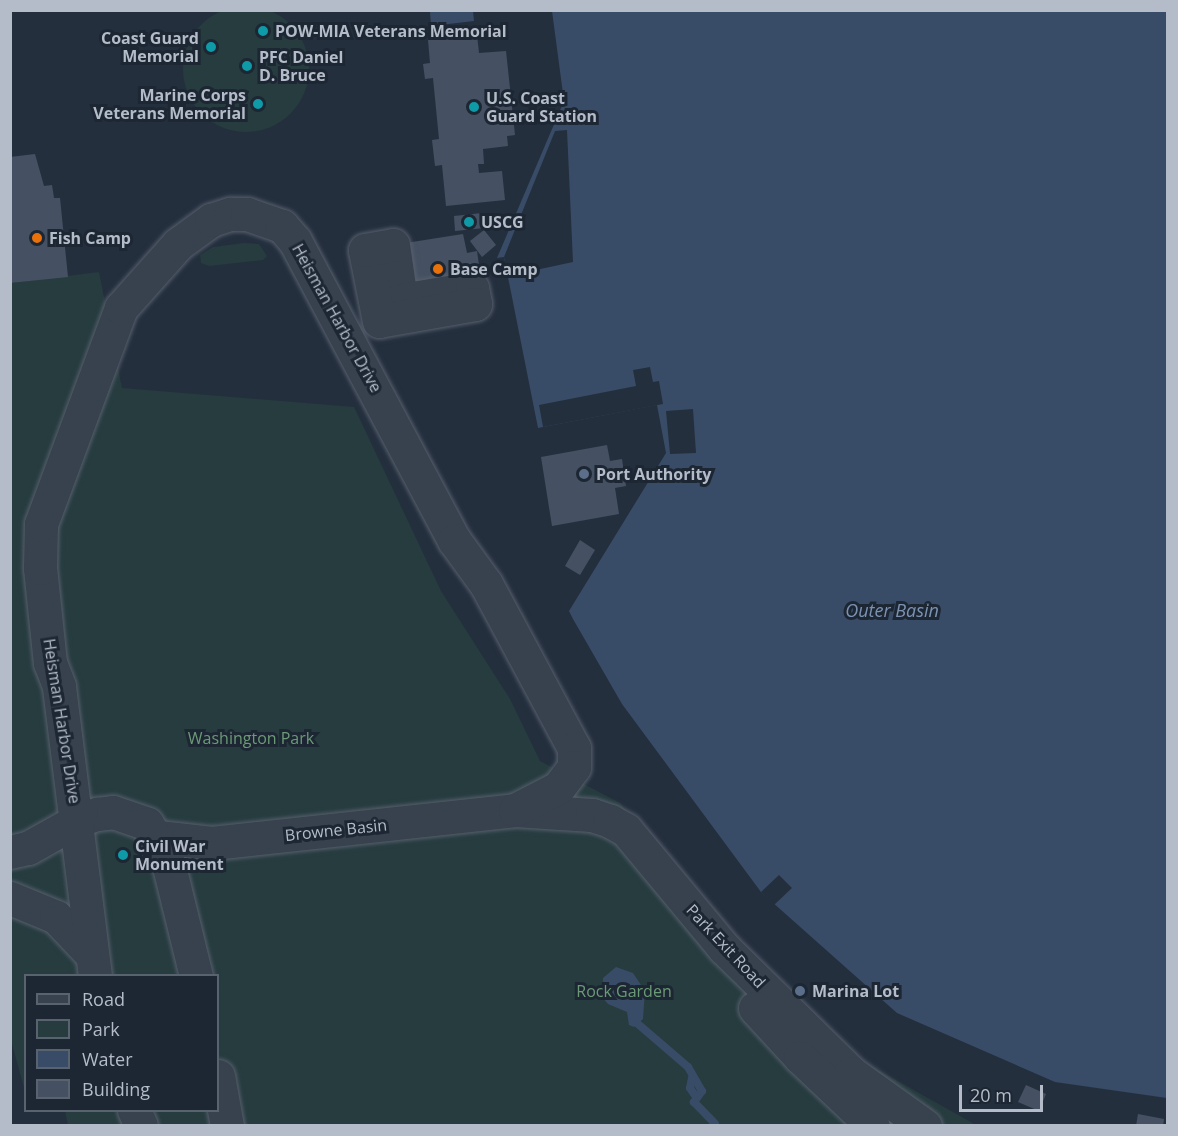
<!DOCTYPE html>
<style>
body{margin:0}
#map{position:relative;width:1178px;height:1136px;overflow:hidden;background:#242f3e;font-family:"Open Sans",sans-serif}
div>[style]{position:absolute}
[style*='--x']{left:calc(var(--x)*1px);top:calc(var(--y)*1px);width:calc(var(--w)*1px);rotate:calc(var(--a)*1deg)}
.green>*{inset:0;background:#263c3f}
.round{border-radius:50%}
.water>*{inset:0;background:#394c67}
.pier>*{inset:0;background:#242f3e}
.stream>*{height:8px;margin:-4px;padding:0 4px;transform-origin:4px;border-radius:4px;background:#394c67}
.building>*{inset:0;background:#455162}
.roads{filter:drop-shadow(0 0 2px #565f6c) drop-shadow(0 0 2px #565f6c)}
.minor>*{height:33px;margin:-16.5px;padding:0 16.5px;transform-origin:16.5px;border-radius:16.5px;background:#38414e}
.dots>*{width:16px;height:16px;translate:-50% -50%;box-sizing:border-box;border:3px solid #1d2633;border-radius:50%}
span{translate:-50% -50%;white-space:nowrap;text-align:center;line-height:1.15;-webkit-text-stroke:6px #1d2633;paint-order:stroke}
.poi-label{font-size:16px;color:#b4bcc9;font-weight:700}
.left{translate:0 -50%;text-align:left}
.right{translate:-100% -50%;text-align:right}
.street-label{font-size:16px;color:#b4bcc9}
.park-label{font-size:16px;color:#6b9a76}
.water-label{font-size:18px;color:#7c92b1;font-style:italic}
.frame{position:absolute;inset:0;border:12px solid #b4bcc9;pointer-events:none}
.legend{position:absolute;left:24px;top:974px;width:195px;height:138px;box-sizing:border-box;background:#1d2633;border:2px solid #59626f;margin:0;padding:8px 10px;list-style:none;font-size:18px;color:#b4bcc9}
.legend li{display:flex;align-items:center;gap:12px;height:30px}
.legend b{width:30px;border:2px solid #59626f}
.scale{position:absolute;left:959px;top:1085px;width:84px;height:27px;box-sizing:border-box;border:3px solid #b4bcc9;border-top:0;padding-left:8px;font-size:18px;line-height:21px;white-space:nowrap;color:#b4bcc9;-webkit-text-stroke:4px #1d2633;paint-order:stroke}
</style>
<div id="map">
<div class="green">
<div class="round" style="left:183px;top:6px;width:126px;height:126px"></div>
<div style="clip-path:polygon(244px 243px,259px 244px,267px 256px,263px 260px,209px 266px,201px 263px,200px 255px,213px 247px)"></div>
<div style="clip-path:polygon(99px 272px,122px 388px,354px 407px,441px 591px,510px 699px,540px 761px,620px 803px,724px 940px,862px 1061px,976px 1125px,68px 1125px,65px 1111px,218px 1110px,218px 976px,26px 976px,25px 1091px,10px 1037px,10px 283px)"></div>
</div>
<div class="water">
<div style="clip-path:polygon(430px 11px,473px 11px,474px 21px,431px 26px)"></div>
<div style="clip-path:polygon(552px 11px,1167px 11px,1167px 1098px,1055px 1082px,897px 1013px,761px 892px,622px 704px,573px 619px,569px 611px,666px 453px,657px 405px,538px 428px,504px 257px,497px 258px,564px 101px)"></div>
<div style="clip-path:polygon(616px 967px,633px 973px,645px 991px,643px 1019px,634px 1027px,629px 1025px,627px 1012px,608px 1004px,602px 997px,603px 978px)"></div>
</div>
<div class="pier">
<div style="clip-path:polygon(567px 130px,573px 262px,508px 276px,504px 257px,555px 131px)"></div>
<div style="clip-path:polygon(650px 367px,653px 382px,659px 381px,663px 404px,543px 427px,539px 405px,636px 386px,633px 370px)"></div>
<div style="clip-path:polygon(693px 409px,696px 453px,670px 454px,666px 411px)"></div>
<div style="clip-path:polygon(779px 875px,792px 888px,774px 905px,761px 892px)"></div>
</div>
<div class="stream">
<div style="--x:638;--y:1024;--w:66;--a:40.7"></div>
<div style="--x:688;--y:1067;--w:28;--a:60"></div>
<div style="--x:702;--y:1091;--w:14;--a:126"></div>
<div style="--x:694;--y:1102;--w:30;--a:46"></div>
<div style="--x:692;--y:1078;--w:10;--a:101"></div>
<div style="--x:690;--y:1088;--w:11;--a:56"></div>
</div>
<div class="building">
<div style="clip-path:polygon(477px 35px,479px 53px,506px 51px,515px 135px,507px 136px,508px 146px,483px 149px,484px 164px,478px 164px,479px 173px,502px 171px,505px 200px,446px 206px,442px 165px,435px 166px,432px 140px,439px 139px,433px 78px,425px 79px,423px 64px,430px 63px,428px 40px)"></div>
<div style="clip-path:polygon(35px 154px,44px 186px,52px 185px,54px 198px,60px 198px,68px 277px,10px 283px,10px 157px)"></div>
<div style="clip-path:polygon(482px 213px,484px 228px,455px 231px,454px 216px)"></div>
<div style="clip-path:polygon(484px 230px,496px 245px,482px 257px,470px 241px)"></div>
<div style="clip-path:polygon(463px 234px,467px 253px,477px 251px,482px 286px,401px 300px,393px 245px)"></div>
<div style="clip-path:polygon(607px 445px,610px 461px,622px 459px,626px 486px,615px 488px,619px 514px,552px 526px,541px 457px)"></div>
<div style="clip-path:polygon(580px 540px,595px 550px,580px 575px,565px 566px)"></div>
<div style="clip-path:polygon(1026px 1085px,1046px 1094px,1039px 1111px,1018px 1102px)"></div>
<div style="clip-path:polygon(1138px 1114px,1164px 1119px,1163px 1126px,1136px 1126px)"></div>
</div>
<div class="roads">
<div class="minor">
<div style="--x:393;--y:245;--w:56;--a:81.7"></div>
<div style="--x:401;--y:300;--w:72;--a:-9.6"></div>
<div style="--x:472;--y:288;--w:16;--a:79"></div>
<div style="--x:475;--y:304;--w:97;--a:170"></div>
<div style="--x:379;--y:321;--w:72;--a:-101.2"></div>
<div style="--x:365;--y:250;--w:28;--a:-10"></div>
<div style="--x:158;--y:837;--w:54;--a:6.3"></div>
<div style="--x:212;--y:843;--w:305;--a:-6.2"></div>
<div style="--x:515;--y:810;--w:77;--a:3.7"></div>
<div style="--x:592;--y:815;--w:19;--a:18"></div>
<div style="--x:610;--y:821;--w:18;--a:29"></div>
<div style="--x:626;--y:830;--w:153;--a:50.3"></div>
<div style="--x:724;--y:948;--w:178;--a:44.5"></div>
<div style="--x:851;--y:1073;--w:91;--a:35.6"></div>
<div style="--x:10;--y:852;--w:18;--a:-13"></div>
<div style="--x:28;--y:848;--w:57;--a:-29.2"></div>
<div style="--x:78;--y:820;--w:20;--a:-18"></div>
<div style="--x:97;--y:814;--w:16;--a:-7"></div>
<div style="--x:113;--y:812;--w:36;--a:19"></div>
<div style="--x:147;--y:824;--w:36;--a:58"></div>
<div style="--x:166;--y:854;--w:126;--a:76.2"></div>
<div style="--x:10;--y:898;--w:50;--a:22.4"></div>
<div style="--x:56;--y:917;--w:52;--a:46.5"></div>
<div style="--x:95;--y:976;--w:292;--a:-97.1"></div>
<div style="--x:59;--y:686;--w:25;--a:-111"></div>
<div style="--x:50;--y:663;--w:96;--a:-96"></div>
<div style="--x:40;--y:568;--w:44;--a:-88.7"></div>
<div style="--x:41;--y:524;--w:230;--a:-69.7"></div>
<div style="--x:121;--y:308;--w:86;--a:-48.3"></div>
<div style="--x:178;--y:244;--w:41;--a:-36"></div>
<div style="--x:211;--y:220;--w:20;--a:-18"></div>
<div style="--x:230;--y:214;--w:17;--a:0"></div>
<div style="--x:247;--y:214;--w:37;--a:19"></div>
<div style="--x:282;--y:226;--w:20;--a:49"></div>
<div style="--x:295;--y:241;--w:339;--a:62"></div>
<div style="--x:454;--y:540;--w:54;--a:54"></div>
<div style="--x:486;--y:584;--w:186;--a:61.8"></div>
<div style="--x:574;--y:748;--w:19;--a:90"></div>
<div style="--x:574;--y:767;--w:26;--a:127"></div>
<div style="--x:558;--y:788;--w:48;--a:152.9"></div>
<div style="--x:755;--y:1008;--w:67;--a:47.4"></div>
<div style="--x:800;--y:1057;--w:100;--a:43.4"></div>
<div style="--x:218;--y:1076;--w:51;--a:79.8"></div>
<div style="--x:134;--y:1110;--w:17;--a:66"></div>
</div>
</div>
<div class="dots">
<div style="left:263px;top:31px;background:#0f9aa8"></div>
<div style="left:211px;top:47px;background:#0f9aa8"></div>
<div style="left:247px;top:66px;background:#0f9aa8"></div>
<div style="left:258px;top:104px;background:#0f9aa8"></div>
<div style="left:474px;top:107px;background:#0f9aa8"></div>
<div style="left:469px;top:222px;background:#0f9aa8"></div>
<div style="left:37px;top:238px;background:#e8710a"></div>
<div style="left:438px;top:269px;background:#e8710a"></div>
<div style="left:584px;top:474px;background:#5c6f8a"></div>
<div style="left:123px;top:855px;background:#0f9aa8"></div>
<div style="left:800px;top:991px;background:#5c6f8a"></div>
</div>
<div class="poi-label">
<span class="left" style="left:275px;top:31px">POW-MIA Veterans Memorial</span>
<span class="right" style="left:199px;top:47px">Coast Guard<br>Memorial</span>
<span class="left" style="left:259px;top:66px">PFC Daniel<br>D. Bruce</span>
<span class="right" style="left:246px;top:104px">Marine Corps<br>Veterans Memorial</span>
<span class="left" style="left:486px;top:107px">U.S. Coast<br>Guard Station</span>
<span class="left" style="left:481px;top:222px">USCG</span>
<span class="left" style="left:49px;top:238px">Fish Camp</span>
<span class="left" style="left:450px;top:269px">Base Camp</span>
<span class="left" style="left:596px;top:474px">Port Authority</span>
<span class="left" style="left:135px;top:855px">Civil War<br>Monument</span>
<span class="left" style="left:812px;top:991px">Marina Lot</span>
</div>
<div class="street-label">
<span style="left:337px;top:318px;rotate:61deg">Heisman Harbor Drive</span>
<span style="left:62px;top:721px;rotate:81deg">Heisman Harbor Drive</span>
<span style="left:336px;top:830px;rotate:-6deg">Browne Basin</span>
<span style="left:726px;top:946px;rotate:47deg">Park Exit Road</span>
</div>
<div class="park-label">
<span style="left:251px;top:738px">Washington Park</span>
<span style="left:624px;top:991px">Rock Garden</span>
</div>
<div class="water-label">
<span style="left:892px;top:610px">Outer Basin</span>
</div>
<div class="frame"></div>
<ul class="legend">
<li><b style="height:8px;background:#38414e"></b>Road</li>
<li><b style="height:16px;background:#263c3f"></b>Park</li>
<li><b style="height:16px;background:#394c67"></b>Water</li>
<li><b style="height:16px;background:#455162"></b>Building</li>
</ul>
<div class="scale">20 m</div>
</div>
